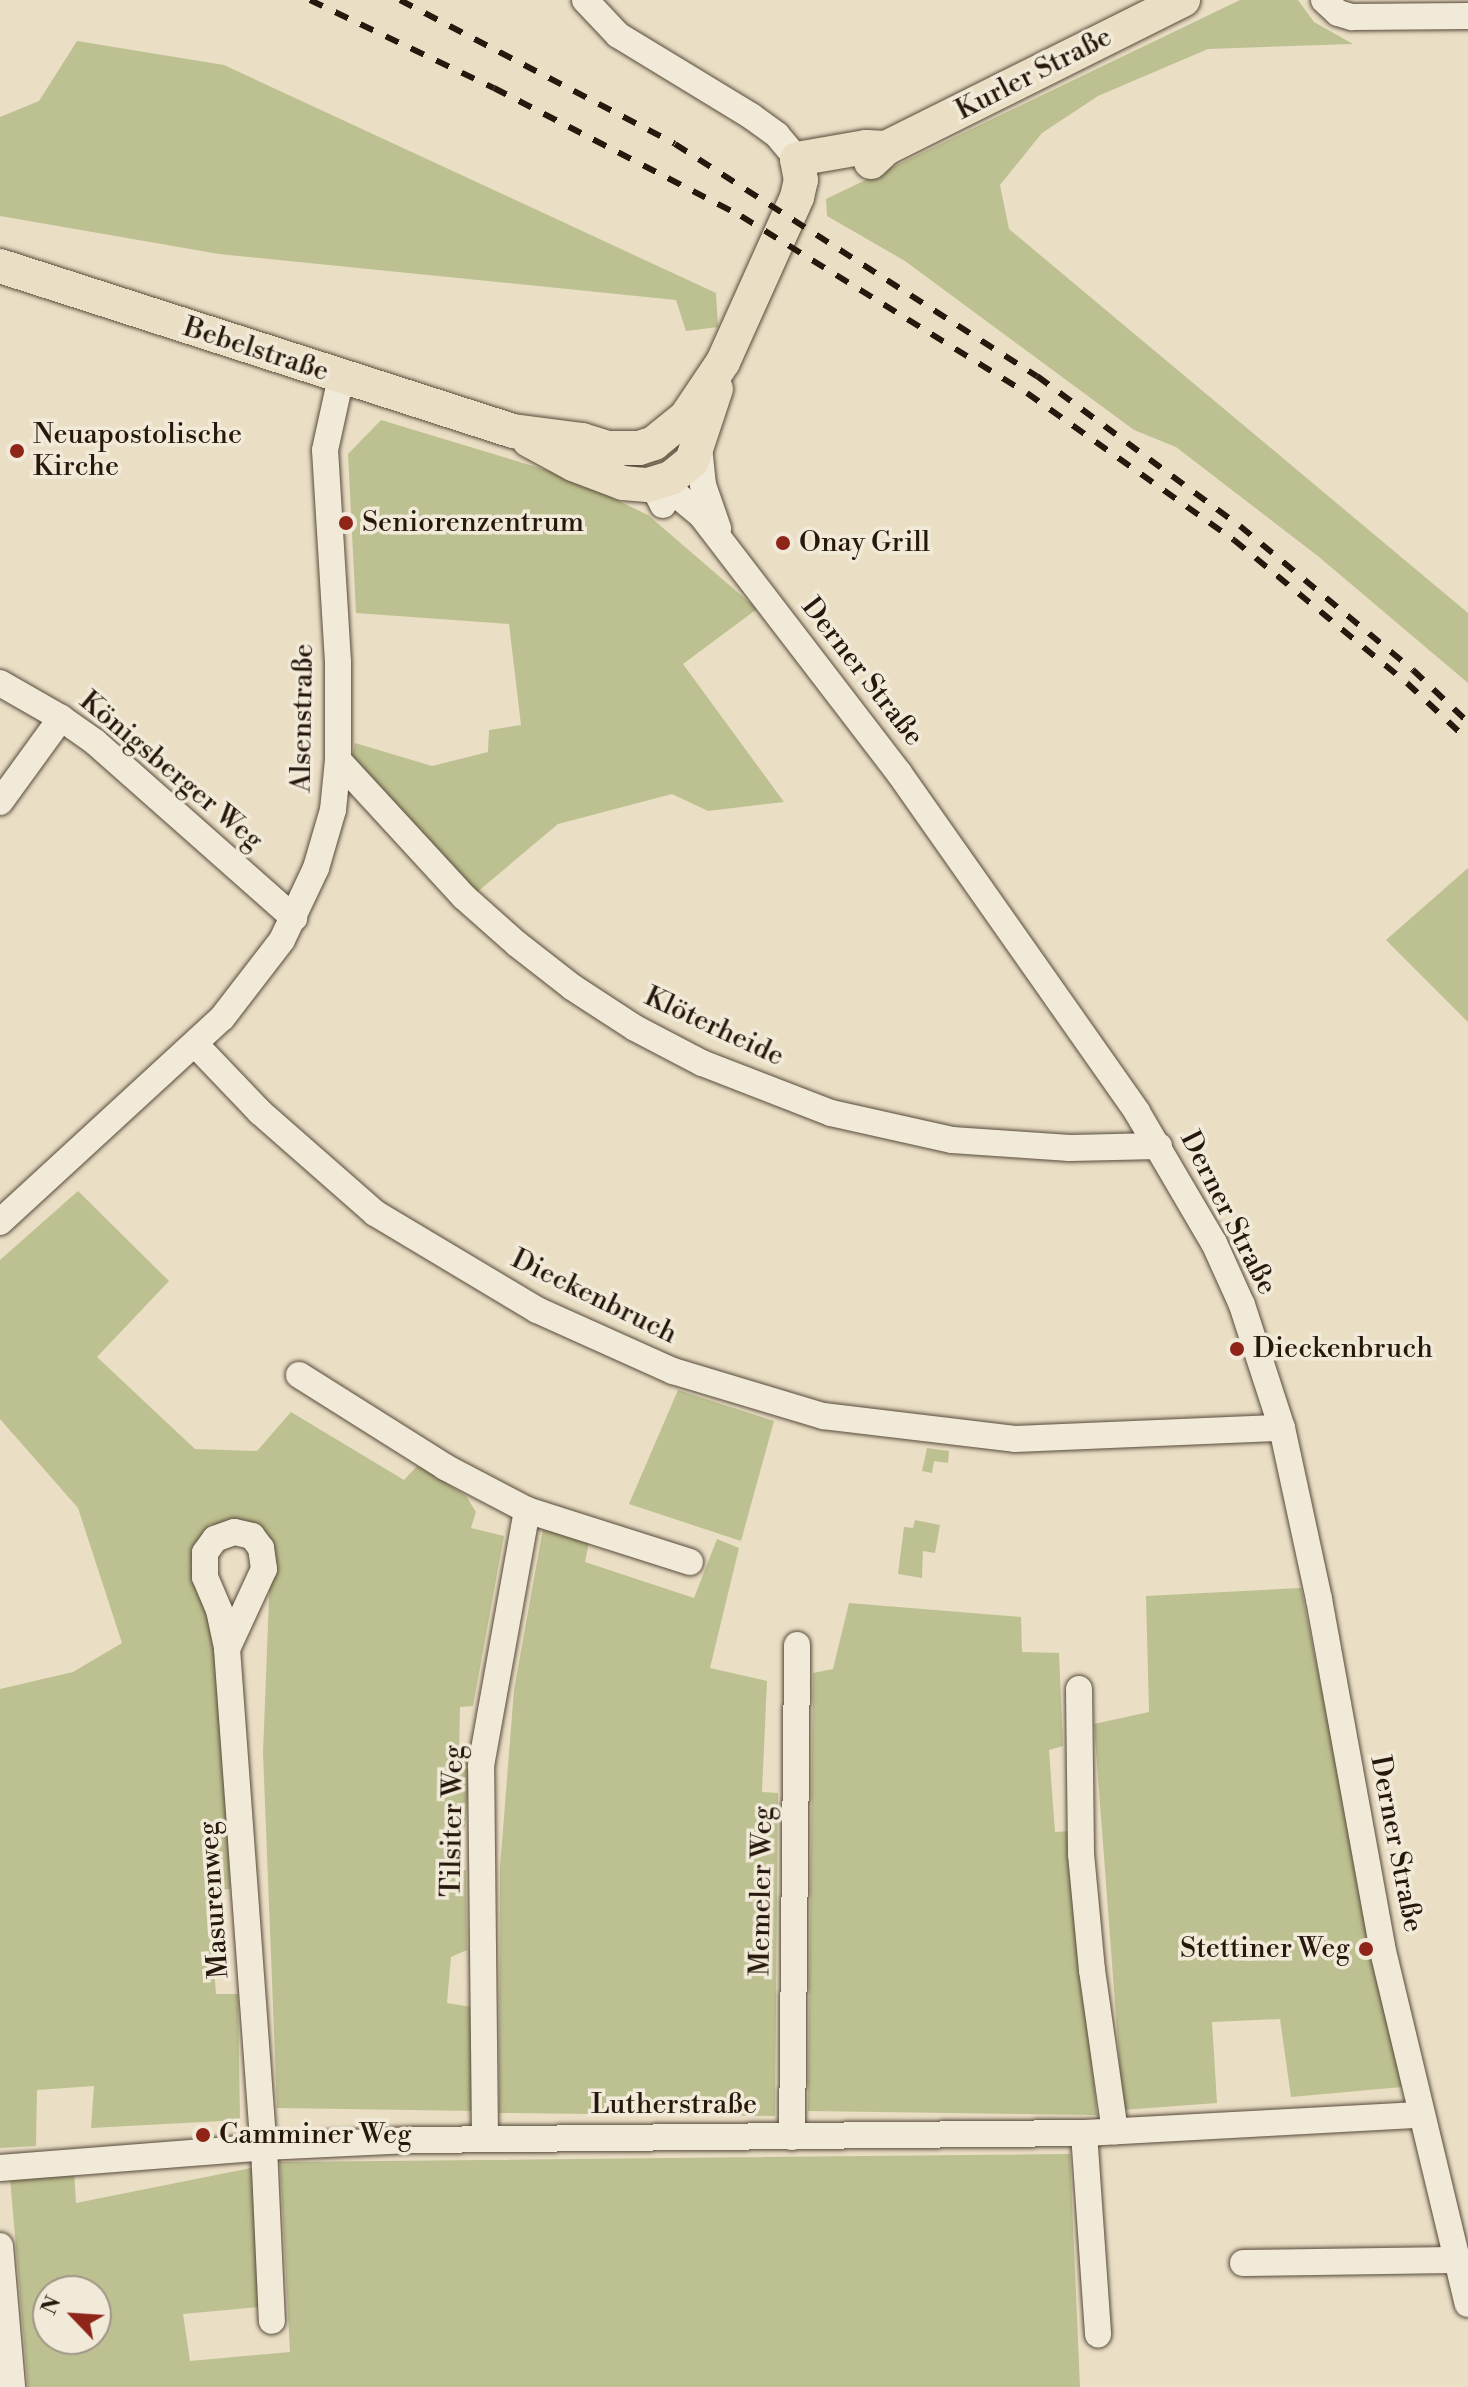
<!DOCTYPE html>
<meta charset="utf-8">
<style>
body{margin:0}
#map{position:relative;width:1468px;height:2387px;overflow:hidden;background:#eadfc5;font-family:"Libre Bodoni",serif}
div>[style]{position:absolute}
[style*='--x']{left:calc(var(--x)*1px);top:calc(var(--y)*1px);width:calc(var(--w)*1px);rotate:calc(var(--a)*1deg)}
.green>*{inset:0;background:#bdc090}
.roads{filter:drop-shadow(0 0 2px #584a3b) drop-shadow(0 0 2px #584a3b)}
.minor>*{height:26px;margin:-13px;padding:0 13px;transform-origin:13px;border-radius:13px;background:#f1ead9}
.major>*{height:34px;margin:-17px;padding:0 17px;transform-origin:17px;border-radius:17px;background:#eadfc5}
.rail>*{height:6px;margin-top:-3px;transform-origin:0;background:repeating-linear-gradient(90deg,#27180d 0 14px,transparent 0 28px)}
.dots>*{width:22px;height:22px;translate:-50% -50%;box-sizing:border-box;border:4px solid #f1ead9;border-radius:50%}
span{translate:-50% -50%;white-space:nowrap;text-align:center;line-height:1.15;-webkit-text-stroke:7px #f1ead9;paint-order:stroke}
.street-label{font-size:28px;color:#27180d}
.poi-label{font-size:28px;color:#27180d}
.left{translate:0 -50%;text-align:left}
.right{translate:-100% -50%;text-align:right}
.north{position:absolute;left:32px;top:2275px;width:80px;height:80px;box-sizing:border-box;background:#f1ead9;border:2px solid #a09687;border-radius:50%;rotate:295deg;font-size:22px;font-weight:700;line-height:32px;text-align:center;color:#27180d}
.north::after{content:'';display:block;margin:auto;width:28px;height:36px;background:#8f2418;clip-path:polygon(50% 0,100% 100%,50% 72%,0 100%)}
</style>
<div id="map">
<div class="green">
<div style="clip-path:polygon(1240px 0,1298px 0,1314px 22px,1353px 44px,1208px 49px,1098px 96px,1042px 133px,1000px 185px,1009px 229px,1468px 613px,1468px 683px,1319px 557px,1176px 447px,1134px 430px,905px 261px,827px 216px,826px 199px)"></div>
<div style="clip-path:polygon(77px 41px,224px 65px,716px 293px,718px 327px,686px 331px,676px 300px,219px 254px,0 216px,0 117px,39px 101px)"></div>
<div style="clip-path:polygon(381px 420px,569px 477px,648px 515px,757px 609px,683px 664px,784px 802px,708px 811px,672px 794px,558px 824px,476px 893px,351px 764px,355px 743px,432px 766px,488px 752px,489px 730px,521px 725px,509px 624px,356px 613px,348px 454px)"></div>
<div style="clip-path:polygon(1468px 868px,1468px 1022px,1386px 940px)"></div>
<div style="clip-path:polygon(78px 1191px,169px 1281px,97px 1357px,195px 1449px,257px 1451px,291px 1412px,404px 1480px,418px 1465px,466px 1496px,476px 1512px,471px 1528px,504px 1536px,473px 1706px,460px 1707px,459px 1755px,471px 1758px,465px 1827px,451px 1829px,449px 1870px,466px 1870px,467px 1950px,451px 1957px,447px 2003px,471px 2007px,476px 2111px,277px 2108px,263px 1753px,270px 1573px,268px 1535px,210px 1524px,191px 1566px,220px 1653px,230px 1889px,208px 1890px,216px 1994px,238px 1994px,240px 2120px,91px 2128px,94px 2086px,37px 2090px,36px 2146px,0 2148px,0 1689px,73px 1672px,122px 1643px,78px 1508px,0 1419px,0 1260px)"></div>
<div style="clip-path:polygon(678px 1390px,774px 1421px,741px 1541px,629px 1504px)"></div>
<div style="clip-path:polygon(927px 1448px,949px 1451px,948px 1463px,934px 1461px,932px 1473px,922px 1471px)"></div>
<div style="clip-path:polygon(915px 1520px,940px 1525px,935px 1553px,923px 1551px,922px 1578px,898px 1574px,904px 1527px,913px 1528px)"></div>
<div style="clip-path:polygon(544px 1523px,590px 1538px,585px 1562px,694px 1598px,717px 1539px,739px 1548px,710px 1668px,767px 1681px,762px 1792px,778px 1793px,775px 2116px,499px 2113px,500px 1867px,514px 1690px)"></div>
<div style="clip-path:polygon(1301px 1588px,1402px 2087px,1291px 2097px,1280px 2019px,1212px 2022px,1217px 2103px,1123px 2110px,1094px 1724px,1149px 1712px,1146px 1596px)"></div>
<div style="clip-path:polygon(849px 1603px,1021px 1617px,1022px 1652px,1059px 1653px,1063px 1746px,1049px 1750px,1055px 1832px,1071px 1831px,1097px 2115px,808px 2111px,813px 1673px,833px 1669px)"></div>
<div style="clip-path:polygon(evenodd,1070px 2154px,1080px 2387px,28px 2387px,10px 2178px,74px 2170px,76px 2203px,256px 2167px,258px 2307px,183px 2314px,190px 2361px,290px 2352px,280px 2162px,1070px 2154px,48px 2291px,96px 2291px,96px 2339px,48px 2339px,48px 2291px)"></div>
</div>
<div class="roads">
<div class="minor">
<div style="--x:585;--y:0;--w:48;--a:46.7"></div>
<div style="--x:618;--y:35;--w:156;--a:31.3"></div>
<div style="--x:751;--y:116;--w:32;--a:36"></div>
<div style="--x:777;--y:135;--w:31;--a:50"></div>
<div style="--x:1324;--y:0;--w:19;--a:43"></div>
<div style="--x:1338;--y:13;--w:15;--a:16"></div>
<div style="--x:1352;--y:17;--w:116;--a:-0.5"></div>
<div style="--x:699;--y:447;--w:38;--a:84"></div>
<div style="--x:703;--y:485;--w:46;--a:70.8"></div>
<div style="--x:663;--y:505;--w:11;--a:-117"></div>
<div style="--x:658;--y:495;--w:14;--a:-82"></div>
<div style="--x:660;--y:481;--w:53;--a:39.7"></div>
<div style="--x:701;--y:515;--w:325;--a:52.5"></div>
<div style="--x:899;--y:773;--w:414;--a:54.9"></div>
<div style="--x:1137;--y:1112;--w:152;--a:59.6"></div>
<div style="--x:1214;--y:1243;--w:68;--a:65.7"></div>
<div style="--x:1242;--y:1305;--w:129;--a:72"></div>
<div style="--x:1282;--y:1428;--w:175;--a:77.8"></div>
<div style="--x:1319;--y:1599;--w:354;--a:79.7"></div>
<div style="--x:1382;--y:1947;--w:367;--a:76.5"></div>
<div style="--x:0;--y:683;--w:70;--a:29.8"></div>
<div style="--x:61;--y:718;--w:42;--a:35.2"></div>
<div style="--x:95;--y:742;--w:266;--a:41.5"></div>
<div style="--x:338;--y:760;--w:186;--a:47.4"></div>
<div style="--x:464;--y:897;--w:71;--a:41.6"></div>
<div style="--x:517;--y:944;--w:70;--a:38"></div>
<div style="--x:572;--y:987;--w:75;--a:33.1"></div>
<div style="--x:635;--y:1028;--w:76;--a:27.6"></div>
<div style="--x:702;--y:1063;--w:138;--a:21.2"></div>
<div style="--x:831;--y:1113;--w:124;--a:12.6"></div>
<div style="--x:952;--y:1140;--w:118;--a:3.9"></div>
<div style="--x:1070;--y:1148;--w:89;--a:-1.3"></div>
<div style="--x:0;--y:802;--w:104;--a:-54"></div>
<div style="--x:195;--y:1044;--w:94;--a:46.3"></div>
<div style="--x:260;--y:1112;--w:153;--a:41.3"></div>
<div style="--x:375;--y:1213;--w:189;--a:30.9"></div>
<div style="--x:537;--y:1310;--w:149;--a:24.2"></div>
<div style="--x:673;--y:1371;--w:157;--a:16.7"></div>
<div style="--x:823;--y:1416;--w:193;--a:6.8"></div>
<div style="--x:1015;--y:1439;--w:267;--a:-2.4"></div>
<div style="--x:0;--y:1222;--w:301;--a:-42.6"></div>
<div style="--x:222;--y:1018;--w:98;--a:-52.4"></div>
<div style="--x:282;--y:940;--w:80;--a:-64.7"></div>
<div style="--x:316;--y:868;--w:60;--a:-73.7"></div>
<div style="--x:333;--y:810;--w:50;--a:-84.3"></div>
<div style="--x:338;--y:760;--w:98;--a:-90"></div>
<div style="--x:338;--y:662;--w:212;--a:-93.5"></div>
<div style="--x:325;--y:450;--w:75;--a:-77.6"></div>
<div style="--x:299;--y:1375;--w:173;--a:32.2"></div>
<div style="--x:445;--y:1467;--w:93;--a:27.7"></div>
<div style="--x:527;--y:1510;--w:171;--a:17.7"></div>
<div style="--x:227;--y:1649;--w:88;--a:-65.2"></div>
<div style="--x:264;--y:1569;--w:21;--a:-98"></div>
<div style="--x:261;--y:1548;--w:15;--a:-127"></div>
<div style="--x:252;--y:1536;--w:18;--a:-167"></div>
<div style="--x:234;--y:1532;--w:20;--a:160"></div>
<div style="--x:215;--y:1539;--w:17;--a:126"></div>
<div style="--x:205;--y:1553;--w:24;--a:90"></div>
<div style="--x:205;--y:1577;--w:36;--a:67"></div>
<div style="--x:219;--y:1610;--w:40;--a:78"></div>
<div style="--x:227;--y:1649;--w:499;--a:85.8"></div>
<div style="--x:264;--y:2147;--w:174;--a:87.4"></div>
<div style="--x:1079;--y:1689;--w:165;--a:89.3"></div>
<div style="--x:1081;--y:1854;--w:117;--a:84.6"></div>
<div style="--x:1092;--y:1970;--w:163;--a:81.9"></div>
<div style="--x:1084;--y:2133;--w:202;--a:86"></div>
<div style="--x:792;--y:2137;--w:492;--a:-89.4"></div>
<div style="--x:485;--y:2138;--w:372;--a:-90.6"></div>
<div style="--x:481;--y:1766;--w:260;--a:-79.8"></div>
<div style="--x:0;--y:2168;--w:265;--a:-4.5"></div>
<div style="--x:264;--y:2147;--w:151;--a:-2.7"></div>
<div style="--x:415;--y:2140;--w:669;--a:-0.6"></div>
<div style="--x:1084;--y:2133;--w:336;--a:-3.1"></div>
<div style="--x:0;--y:2246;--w:142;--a:85.1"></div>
<div style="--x:1243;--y:2263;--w:214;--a:-0.8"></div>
</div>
<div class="major">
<div style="--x:871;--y:162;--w:21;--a:-43"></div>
<div style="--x:886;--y:148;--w:332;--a:-26.5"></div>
<div style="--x:0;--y:266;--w:539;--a:17.83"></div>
<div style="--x:513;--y:431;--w:70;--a:7.4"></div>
<div style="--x:582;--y:440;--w:27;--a:17"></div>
<div style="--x:608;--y:448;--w:31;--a:0"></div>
<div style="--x:639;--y:448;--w:16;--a:-18"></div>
<div style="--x:654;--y:443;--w:41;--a:-39.1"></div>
<div style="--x:686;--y:417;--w:66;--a:-56.1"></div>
<div style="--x:723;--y:362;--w:181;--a:-65.8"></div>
<div style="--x:797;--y:197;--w:17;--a:-77"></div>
<div style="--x:801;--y:180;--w:21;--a:-101"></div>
<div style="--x:797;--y:159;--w:70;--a:-9.9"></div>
<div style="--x:866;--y:147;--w:20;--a:3"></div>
<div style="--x:529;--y:440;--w:50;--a:28.6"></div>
<div style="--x:573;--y:464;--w:53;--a:20.8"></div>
<div style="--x:623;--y:483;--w:25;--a:5"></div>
<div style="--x:648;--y:485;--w:24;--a:-17"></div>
<div style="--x:671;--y:478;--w:27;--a:-39"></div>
<div style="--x:692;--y:461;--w:76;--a:-71.6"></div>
</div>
</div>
<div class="rail">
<div style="--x:310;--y:0;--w:204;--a:25.6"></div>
<div style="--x:494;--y:88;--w:278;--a:27.4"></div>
<div style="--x:741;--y:216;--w:336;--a:31.8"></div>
<div style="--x:1027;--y:393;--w:254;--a:35.4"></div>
<div style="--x:1234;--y:540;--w:224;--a:39.6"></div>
<div style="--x:1407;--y:683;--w:83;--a:43.1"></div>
<div style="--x:400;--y:0;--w:310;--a:27.6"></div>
<div style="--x:675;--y:144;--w:430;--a:32.7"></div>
<div style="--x:1037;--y:376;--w:252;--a:36.5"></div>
<div style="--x:1240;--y:526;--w:225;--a:39.8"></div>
<div style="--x:1413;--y:670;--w:76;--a:43.4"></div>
</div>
<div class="dots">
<div style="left:17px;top:451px;background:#8f2418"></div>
<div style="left:346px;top:523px;background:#8f2418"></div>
<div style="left:783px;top:543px;background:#8f2418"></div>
<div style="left:1237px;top:1349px;background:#8f2418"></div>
<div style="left:1366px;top:1949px;background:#8f2418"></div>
<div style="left:203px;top:2135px;background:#8f2418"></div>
</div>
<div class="street-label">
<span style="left:1034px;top:74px;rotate:-27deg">Kurler Straße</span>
<span style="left:256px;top:350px;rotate:18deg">Bebelstraße</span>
<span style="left:862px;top:672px;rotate:52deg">Derner Straße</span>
<span style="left:303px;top:718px;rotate:-89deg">Alsenstraße</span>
<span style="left:171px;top:771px;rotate:40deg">Königsberger Weg</span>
<span style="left:714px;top:1027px;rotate:25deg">Klöterheide</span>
<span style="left:1228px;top:1213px;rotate:63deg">Derner Straße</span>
<span style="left:594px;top:1297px;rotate:26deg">Dieckenbruch</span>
<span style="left:453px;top:1821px;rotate:-89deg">Tilsiter Weg</span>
<span style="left:1396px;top:1844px;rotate:79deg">Derner Straße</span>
<span style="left:762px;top:1891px;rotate:-89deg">Memeler Weg</span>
<span style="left:214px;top:1900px;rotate:-94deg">Masurenweg</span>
<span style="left:674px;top:2105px">Lutherstraße</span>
</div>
<div class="poi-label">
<span class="left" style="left:33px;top:451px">Neuapostolische<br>Kirche</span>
<span class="left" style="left:362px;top:523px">Seniorenzentrum</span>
<span class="left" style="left:799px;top:543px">Onay Grill</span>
<span class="left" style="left:1253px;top:1349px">Dieckenbruch</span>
<span class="right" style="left:1350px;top:1949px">Stettiner Weg</span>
<span class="left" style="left:219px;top:2135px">Camminer Weg</span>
</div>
<div class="north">N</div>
</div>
